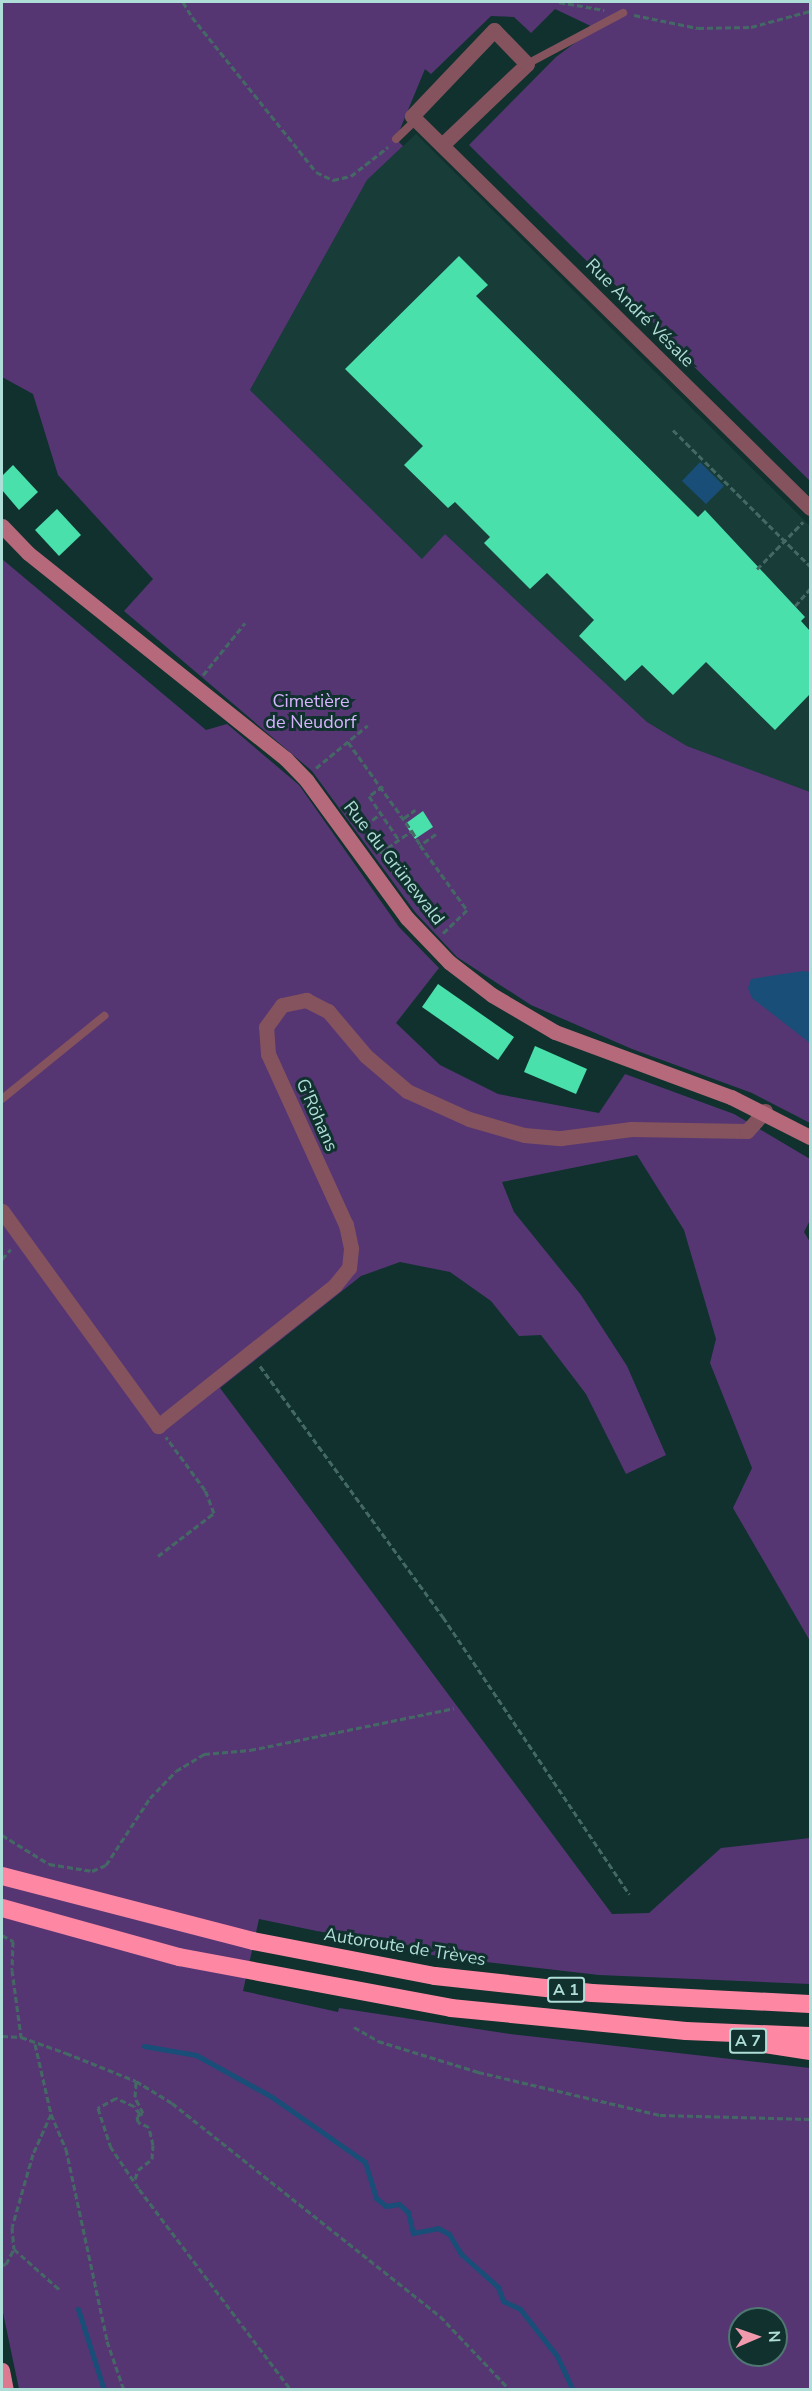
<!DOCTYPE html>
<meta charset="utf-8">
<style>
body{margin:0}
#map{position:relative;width:812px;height:2391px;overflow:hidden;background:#10312e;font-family:"Nunito Sans",sans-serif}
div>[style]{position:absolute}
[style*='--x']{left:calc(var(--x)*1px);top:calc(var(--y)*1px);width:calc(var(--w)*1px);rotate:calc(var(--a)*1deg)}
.built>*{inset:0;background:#183d39}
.green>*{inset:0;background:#553673}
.water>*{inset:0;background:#184e77}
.stream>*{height:5px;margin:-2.5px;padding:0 2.5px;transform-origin:2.5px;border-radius:2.5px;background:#184e77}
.building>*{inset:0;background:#49e0ac}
.path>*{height:3px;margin-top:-1.5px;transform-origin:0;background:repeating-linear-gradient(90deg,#446965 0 6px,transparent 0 9px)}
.service>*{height:8px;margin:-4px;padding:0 4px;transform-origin:4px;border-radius:4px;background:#84535e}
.minor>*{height:15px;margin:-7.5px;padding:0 7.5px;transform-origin:7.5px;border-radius:7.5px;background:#84535e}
.secondary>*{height:15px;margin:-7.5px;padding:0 7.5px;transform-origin:7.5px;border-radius:7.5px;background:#b6697a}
.primary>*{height:15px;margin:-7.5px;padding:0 7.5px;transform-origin:7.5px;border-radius:7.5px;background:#dc7990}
.motorway>*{height:18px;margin:-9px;padding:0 9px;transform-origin:9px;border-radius:9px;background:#fe87a3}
span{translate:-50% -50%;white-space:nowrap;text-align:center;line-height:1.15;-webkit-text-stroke:6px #10312e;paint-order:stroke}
.shield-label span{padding:2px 4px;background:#10312e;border:2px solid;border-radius:4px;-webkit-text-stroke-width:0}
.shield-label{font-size:16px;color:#afddd7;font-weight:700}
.street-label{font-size:18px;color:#afddd7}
.park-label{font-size:18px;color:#d7b4fd}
.frame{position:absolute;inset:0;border:3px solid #afddd7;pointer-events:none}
.north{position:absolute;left:728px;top:2307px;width:60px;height:60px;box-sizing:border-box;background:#10312e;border:2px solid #507672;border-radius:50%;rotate:88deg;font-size:16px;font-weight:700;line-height:24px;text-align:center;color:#afddd7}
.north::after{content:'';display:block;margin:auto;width:21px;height:27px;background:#f29aad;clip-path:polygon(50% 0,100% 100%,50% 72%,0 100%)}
</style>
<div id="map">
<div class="built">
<div style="clip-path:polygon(416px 134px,810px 526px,810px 792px,687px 746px,647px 722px,445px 534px,423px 560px,250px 390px,367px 180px)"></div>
</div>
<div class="green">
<div style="clip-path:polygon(2px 2px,810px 2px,810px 481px,469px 145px,556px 57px,595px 28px,555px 9px,531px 33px,514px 17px,491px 16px,431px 74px,425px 69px,396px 139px,403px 146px,367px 180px,250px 390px,422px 559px,445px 534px,647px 722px,687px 746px,810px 792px,810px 1123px,752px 1093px,632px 1049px,531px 1005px,457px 957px,415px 912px,312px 771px,124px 611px,153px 579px,58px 475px,33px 394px,2px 377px)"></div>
<div style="clip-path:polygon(evenodd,2px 559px,206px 730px,227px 724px,299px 785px,399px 927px,439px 968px,396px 1023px,440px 1065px,498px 1094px,599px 1113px,625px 1074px,734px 1114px,810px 1159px,810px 1220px,804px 1232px,810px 1242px,810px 1641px,733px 1508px,752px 1468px,710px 1363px,716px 1339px,684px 1230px,637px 1155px,502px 1182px,514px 1212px,581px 1295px,627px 1366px,666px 1455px,626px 1474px,586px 1394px,541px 1335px,519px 1336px,491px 1301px,450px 1272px,400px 1262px,361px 1276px,220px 1388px,612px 1914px,649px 1913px,721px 1848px,810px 1838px,810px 1984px,599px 1975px,442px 1957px,259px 1919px,243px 1991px,338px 2012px,339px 2008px,510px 2034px,810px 2068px,810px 2389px,19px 2389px,2px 2308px,2px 559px,740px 2319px,776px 2319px,776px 2355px,740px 2355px,740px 2319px)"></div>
</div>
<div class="water">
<div style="clip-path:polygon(700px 462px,724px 486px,706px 504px,682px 481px)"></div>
<div style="clip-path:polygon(803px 971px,810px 972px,810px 1043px,752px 998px,748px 988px,751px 979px)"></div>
</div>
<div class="stream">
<div style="--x:144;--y:2046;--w:53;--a:9.8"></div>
<div style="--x:196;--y:2055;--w:87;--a:28.9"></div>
<div style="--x:272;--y:2097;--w:113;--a:35"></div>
<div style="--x:365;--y:2162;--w:38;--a:73"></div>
<div style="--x:376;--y:2198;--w:13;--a:39"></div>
<div style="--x:386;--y:2206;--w:13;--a:-9"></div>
<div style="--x:399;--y:2204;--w:12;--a:42"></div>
<div style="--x:408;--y:2212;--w:22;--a:77"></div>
<div style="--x:413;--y:2233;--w:25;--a:-11"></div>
<div style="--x:438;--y:2228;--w:13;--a:29"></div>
<div style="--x:449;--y:2234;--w:23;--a:59"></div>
<div style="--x:461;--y:2254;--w:50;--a:41.7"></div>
<div style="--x:498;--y:2287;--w:15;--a:70"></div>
<div style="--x:503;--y:2301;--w:19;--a:25"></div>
<div style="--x:520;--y:2309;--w:60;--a:51.8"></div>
<div style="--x:557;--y:2356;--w:38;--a:65"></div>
<div style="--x:78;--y:2309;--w:85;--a:72.2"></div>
</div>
<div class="building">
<div style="clip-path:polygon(459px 256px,488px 285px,476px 296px,698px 517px,705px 510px,805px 617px,801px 621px,810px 631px,810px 694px,775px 730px,706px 662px,673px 695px,642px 665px,625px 681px,579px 636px,594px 620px,547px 573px,530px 589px,484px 543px,490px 537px,455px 502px,448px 508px,404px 465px,423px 446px,345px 369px)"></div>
<div style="clip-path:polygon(13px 465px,38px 492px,19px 510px,2px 490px,2px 476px)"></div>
<div style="clip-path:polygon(57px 509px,81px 535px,59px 556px,35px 530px)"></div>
<div style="clip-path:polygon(423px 811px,433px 827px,415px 839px,405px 824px)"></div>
<div style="clip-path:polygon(438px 984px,514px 1037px,498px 1060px,422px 1007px)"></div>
<div style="clip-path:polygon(535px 1046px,587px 1069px,576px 1094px,524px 1072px)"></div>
</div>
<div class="path">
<div style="--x:183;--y:2;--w:17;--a:59"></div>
<div style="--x:192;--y:17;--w:198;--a:51.3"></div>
<div style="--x:316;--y:172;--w:19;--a:25"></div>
<div style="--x:333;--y:180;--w:18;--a:-13"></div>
<div style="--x:351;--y:176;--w:47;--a:-38.1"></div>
<div style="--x:559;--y:2;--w:46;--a:10.1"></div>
<div style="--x:634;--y:15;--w:65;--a:11.5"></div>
<div style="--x:698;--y:28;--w:53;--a:-1.1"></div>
<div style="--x:751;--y:27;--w:61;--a:-15.2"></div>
<div style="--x:673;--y:430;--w:193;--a:44.8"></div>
<div style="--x:757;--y:569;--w:66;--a:-45.6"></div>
<div style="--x:795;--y:606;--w:23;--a:-49"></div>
<div style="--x:203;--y:675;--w:67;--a:-51.1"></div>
<div style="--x:348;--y:742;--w:110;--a:54.3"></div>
<div style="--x:316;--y:768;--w:67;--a:-39.6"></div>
<div style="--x:383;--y:786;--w:17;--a:144"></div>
<div style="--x:369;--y:796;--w:53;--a:55.7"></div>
<div style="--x:404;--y:818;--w:14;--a:-36"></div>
<div style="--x:365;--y:825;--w:19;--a:-35"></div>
<div style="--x:436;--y:834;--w:19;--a:145"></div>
<div style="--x:420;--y:845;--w:80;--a:54.1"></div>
<div style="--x:467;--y:910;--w:35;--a:136"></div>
<div style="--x:380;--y:853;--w:39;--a:-35"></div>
<div style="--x:412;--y:831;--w:16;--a:60"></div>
<div style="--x:2;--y:1259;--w:13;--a:-48"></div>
<div style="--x:260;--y:1366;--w:311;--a:53.9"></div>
<div style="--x:443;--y:1617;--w:334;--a:56.1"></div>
<div style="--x:158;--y:1556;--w:71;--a:-37.5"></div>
<div style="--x:214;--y:1513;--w:25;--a:-111"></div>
<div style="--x:205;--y:1490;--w:66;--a:-126.3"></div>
<div style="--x:2;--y:1835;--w:55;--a:31.7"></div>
<div style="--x:49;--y:1864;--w:44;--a:9.2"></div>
<div style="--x:92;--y:1871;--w:15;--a:-23"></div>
<div style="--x:106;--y:1865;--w:80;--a:-56.7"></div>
<div style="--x:150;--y:1798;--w:37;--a:-46"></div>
<div style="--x:176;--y:1771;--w:33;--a:-31"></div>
<div style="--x:204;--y:1754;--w:46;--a:-5"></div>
<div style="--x:250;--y:1750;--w:208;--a:-11.6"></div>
<div style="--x:2;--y:1935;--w:13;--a:29"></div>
<div style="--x:13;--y:1941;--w:29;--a:92"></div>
<div style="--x:12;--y:1970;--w:68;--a:82.3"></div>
<div style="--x:354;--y:2027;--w:28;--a:30"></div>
<div style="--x:378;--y:2041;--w:105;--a:17.2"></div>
<div style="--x:478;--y:2072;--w:187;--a:13.3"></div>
<div style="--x:660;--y:2115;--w:150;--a:1.5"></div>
<div style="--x:2;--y:2036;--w:19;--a:3"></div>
<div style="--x:21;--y:2037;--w:48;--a:19.6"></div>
<div style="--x:66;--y:2053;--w:75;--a:21.8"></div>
<div style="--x:136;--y:2081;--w:42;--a:31.4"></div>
<div style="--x:172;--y:2103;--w:342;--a:38.5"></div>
<div style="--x:440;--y:2316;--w:102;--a:46.6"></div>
<div style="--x:35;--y:2044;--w:72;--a:77.1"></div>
<div style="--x:51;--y:2114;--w:38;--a:67"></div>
<div style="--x:66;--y:2149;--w:196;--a:77.9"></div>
<div style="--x:107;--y:2341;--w:52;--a:70.9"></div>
<div style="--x:51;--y:2114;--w:44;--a:114.2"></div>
<div style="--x:33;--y:2154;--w:76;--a:106"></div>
<div style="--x:12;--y:2227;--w:22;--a:85"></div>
<div style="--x:14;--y:2249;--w:62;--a:41.7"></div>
<div style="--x:140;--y:2114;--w:10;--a:-127"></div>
<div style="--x:134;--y:2106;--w:20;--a:-156"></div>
<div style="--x:116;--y:2098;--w:21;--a:151"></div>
<div style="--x:98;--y:2108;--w:40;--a:72"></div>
<div style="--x:110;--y:2146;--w:52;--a:56"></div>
<div style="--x:139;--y:2189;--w:252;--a:52.9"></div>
<div style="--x:135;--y:2179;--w:9;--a:-72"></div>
<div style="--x:138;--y:2170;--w:18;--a:-38"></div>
<div style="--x:152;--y:2159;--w:14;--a:-86"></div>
<div style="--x:153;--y:2145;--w:18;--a:-103"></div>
<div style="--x:149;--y:2127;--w:12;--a:-156"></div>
<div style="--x:138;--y:2122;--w:6;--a:-99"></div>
<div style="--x:137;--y:2116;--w:7;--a:-27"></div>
<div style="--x:143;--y:2113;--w:18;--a:-117"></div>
<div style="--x:135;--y:2097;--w:16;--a:-86"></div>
<div style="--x:2;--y:2265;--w:4;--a:-14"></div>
<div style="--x:6;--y:2264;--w:17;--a:-62"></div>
</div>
<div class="service">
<div style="--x:527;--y:64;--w:109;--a:-28"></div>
<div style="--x:396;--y:139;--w:28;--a:-44"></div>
<div style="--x:2;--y:1099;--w:132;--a:-39.1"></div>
</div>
<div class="minor">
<div style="--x:442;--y:145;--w:117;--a:-43.6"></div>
<div style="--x:527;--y:64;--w:47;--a:-134.1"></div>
<div style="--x:494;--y:30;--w:119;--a:133.6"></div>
<div style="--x:412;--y:116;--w:559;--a:44.56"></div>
<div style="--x:2;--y:1211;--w:266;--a:54"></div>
<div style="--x:158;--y:1426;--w:226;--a:-38.5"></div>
<div style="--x:335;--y:1285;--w:22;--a:-51"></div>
<div style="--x:349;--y:1268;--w:20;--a:-84"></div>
<div style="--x:351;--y:1248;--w:24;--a:-102"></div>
<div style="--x:346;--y:1225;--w:188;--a:-114.5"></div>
<div style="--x:268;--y:1054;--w:27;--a:-94"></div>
<div style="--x:266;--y:1027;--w:27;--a:-54"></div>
<div style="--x:282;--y:1005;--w:25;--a:-12"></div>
<div style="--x:306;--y:1000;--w:25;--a:27"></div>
<div style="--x:328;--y:1011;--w:59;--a:49.8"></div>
<div style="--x:366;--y:1056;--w:54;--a:40.5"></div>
<div style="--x:407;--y:1091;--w:68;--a:24.3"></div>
<div style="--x:469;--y:1119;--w:57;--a:16.2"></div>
<div style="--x:524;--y:1135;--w:37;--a:5"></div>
<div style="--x:561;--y:1138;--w:71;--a:-7.3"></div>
<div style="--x:631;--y:1129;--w:116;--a:1"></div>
<div style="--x:747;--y:1131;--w:27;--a:-48"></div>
</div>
<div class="secondary">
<div style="--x:2;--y:526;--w:37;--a:46"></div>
<div style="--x:28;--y:553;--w:330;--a:38.6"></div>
<div style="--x:286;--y:759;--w:30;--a:46"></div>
<div style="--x:307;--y:781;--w:170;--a:53.9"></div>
<div style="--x:407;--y:918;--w:61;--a:46.3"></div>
<div style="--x:449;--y:962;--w:54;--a:37.5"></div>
<div style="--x:492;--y:995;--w:73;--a:30.4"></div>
<div style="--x:555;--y:1032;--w:188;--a:20.3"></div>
<div style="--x:731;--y:1097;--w:89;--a:26.9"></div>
</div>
<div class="primary">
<div style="--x:2;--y:2370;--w:20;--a:79"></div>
</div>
<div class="motorway">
<div style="--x:2;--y:1876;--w:259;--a:14.5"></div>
<div style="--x:253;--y:1941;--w:185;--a:10.9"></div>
<div style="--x:435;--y:1976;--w:158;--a:6.2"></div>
<div style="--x:592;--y:1993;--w:218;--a:2.9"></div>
<div style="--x:2;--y:1908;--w:184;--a:15.5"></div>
<div style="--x:179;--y:1957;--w:277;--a:10.6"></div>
<div style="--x:451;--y:2008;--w:236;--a:5.6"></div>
<div style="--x:686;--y:2031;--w:124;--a:2.3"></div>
<div style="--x:765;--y:2044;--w:46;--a:8.8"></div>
</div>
<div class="shield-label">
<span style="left:566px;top:1990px">A 1</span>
<span style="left:748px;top:2041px">A 7</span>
</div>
<div class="street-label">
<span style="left:640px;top:313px;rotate:45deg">Rue André Vésale</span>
<span style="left:394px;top:863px;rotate:52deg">Rue du Grünewald</span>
<span style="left:317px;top:1115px;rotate:66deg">G'Röhans</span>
<span style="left:405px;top:1947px;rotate:9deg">Autoroute de Trèves</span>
</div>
<div class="park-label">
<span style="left:311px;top:712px">Cimetière<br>de Neudorf</span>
</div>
<div class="frame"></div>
<div class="north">N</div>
</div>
